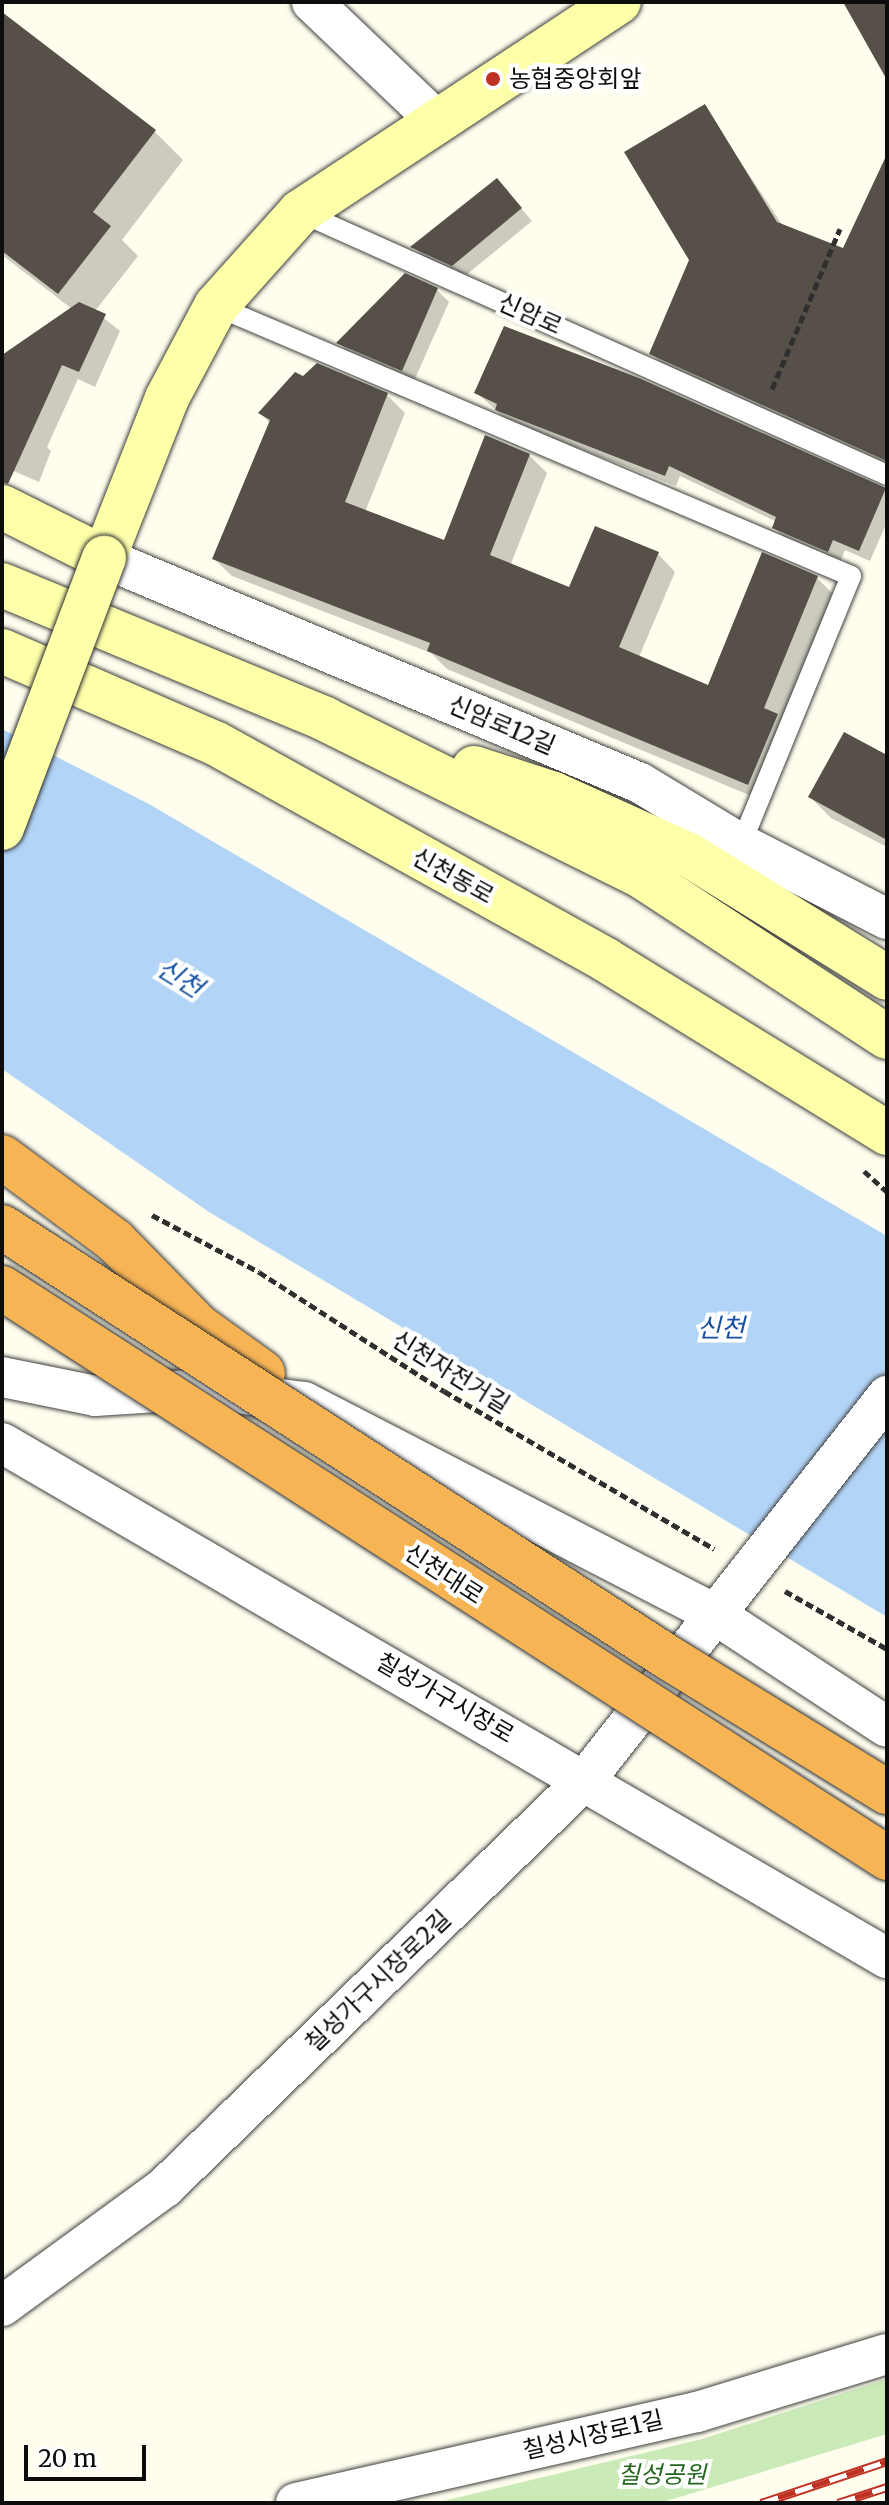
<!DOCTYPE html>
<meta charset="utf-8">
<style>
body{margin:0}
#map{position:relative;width:889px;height:2505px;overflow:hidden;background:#fffeee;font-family:Merriweather,"Noto Sans KR",serif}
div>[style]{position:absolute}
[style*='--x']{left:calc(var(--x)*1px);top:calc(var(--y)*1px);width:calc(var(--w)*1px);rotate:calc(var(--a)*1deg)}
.green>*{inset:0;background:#caeab7}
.water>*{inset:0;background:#b2d4f7}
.shadow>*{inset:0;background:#0003}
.building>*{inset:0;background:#565049}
.path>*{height:5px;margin-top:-2.5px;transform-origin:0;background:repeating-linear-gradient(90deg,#2f2f2f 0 8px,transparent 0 12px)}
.roads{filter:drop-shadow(0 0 2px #404040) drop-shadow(0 0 2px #404040)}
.lane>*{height:20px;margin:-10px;padding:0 10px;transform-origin:10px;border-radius:10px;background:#fff}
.street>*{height:40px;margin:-20px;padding:0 20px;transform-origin:20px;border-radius:20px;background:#fff}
.secondary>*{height:44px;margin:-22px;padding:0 22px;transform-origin:22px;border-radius:22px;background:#fdffa9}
.highway>*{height:44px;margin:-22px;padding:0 22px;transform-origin:22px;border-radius:22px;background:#f6b455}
.rail>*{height:9px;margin-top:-4.5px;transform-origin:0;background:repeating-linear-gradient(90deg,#fff 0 18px,#bf3123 0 36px);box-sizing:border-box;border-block:2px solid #bf3123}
.bridges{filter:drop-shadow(0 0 2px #2f2f2f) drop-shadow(0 0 2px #2f2f2f)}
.secondary-bridge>*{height:44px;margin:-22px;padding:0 22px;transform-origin:22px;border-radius:22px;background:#fdffa9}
.highway-bridge>*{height:44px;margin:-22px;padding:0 22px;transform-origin:22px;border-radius:22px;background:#f6b455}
.dots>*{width:22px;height:22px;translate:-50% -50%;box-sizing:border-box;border:4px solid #fff;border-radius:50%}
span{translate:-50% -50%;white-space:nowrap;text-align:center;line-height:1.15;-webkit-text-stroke:8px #fff;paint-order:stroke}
.poi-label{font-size:24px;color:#0d0d0d}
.left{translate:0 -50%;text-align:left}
.street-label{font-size:24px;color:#0d0d0d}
.park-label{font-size:24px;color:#22661d;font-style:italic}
.water-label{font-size:26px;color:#1551a1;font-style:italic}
.frame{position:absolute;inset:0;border:4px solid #0d0d0d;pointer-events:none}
.scale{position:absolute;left:24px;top:2445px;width:122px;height:36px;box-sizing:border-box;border:4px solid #0d0d0d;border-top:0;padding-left:10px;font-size:24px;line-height:28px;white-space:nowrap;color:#0d0d0d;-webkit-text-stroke:6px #fff;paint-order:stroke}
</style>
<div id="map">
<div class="green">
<div style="clip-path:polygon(887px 2379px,887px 2434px,660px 2503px,435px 2503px,702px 2439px)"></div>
</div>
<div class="water">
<div style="clip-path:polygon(2px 729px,149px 804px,887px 1236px,887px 1617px,209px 1212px,2px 1069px)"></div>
</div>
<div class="shadow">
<div style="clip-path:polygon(2px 14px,155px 132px,183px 160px,122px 240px,138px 256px,95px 311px,120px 331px,95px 387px,78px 379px,47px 447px,51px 451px,39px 482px,2px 466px,2px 358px,72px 309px,2px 255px)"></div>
<div style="clip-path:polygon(704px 106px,783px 226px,844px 250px,887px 196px,887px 464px,664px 366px,652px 354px,692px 259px)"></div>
<div style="clip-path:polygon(508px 193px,532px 221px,465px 276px,425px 259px,414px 247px)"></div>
<div style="clip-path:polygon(406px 276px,437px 290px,449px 302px,414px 381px,350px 354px,339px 343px)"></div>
<div style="clip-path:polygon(476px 392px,885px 489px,887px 522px,870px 561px,845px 550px,840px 562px,786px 539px,774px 528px,777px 522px,680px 476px,676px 486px,508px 421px)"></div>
<div style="clip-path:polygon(387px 395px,405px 413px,365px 512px,445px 543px,529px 455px,547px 473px,510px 566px,570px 589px,658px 554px,675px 572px,639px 657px,710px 687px,763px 555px,817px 578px,835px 596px,766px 802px,447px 669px,431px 653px,232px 576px,214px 559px,270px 423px,260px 413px)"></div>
<div style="clip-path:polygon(887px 757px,887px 847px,831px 818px,810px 797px)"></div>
</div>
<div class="building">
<div style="clip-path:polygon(843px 2px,887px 2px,887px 80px)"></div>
<div style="clip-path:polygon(2px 12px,156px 130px,93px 212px,111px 226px,58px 294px,2px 251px)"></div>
<div style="clip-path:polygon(705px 104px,777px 222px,843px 248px,887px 154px,887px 461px,649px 354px,689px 260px,624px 152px)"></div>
<div style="clip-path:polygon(497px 178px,522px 208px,452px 266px,410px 247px)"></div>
<div style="clip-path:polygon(405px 273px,438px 288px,402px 371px,336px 343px)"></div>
<div style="clip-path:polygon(79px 302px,106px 314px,79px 372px,62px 365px,8px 484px,2px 482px,2px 355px)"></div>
<div style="clip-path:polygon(504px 326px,639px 378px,886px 488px,859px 551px,833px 540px,828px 552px,772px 528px,776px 517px,669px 466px,665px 476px,495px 410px,497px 404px,474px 393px)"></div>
<div style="clip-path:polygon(317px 363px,388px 393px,345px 502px,444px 540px,485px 435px,530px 454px,490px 555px,569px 587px,595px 526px,659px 552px,619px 647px,708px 685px,762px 552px,818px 576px,764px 708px,778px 714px,748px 785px,427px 651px,430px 643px,212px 559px,270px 420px,258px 413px,295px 372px,303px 376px)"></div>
<div style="clip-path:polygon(844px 732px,887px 755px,887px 840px,808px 797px)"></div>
</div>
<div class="path">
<div style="--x:772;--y:389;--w:174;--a:-67"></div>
<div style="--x:864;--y:1171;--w:31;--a:42"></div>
<div style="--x:152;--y:1215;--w:121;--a:28"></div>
<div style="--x:259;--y:1272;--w:220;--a:32.8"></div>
<div style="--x:444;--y:1391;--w:313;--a:30.3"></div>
<div style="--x:785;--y:1591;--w:117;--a:29.6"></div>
</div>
<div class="roads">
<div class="lane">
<div style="--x:300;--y:212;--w:643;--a:24.13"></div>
<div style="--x:216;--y:306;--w:690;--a:23.04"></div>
<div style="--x:851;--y:576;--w:290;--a:112.3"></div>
</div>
<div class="street">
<div style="--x:312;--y:2;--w:170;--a:43.6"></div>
<div style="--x:104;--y:558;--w:581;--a:22.77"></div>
<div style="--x:640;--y:783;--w:118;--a:31.1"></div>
<div style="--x:741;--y:844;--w:164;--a:27.2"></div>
<div style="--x:2;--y:1377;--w:95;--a:11.5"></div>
<div style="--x:95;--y:1396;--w:109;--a:-3.7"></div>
<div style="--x:204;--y:1389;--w:101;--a:7.4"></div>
<div style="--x:304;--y:1402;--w:464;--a:27.3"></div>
<div style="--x:716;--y:1615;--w:204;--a:33.2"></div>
<div style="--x:2;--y:1443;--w:1024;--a:30.2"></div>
<div style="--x:2;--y:2306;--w:202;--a:-36.1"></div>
<div style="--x:165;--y:2187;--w:585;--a:-44.1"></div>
<div style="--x:585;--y:1780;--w:489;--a:-51.8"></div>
<div style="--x:296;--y:2503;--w:411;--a:-12.8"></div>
<div style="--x:697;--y:2412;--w:199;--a:-17"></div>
</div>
<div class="secondary">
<div style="--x:2;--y:507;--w:114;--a:26.6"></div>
<div style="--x:104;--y:558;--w:172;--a:-68.5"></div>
<div style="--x:167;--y:398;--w:104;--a:-62"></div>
<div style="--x:216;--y:306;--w:126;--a:-48.2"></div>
<div style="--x:300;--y:212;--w:382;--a:-33.4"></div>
<div style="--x:2;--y:585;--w:350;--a:22.5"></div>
<div style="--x:325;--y:719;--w:353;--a:26.4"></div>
<div style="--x:641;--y:876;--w:294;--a:33.2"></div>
<div style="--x:2;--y:651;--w:232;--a:23.4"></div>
<div style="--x:215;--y:743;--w:447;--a:29"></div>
<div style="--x:606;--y:960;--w:330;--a:31.6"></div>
<div style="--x:474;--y:768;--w:84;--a:18"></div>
<div style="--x:554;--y:794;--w:148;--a:24.3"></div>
<div style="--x:689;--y:855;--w:233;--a:31.8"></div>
</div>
<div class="highway">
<div style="--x:2;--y:1157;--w:141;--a:36.6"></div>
<div style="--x:115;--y:1241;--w:119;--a:45.7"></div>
<div style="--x:198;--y:1326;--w:80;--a:35.9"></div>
</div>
</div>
<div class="rail">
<div style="--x:761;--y:2503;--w:133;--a:-18.4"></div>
<div style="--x:838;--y:2503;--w:52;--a:-18.1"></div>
</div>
<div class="bridges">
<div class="secondary-bridge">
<div style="--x:2;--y:828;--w:289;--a:-69.3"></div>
</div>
<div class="highway-bridge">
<div style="--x:2;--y:1227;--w:794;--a:32.87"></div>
<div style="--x:669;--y:1658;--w:256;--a:31.6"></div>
<div style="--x:2;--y:1288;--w:1053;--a:32.78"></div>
</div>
</div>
<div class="dots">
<div style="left:493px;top:79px;background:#bf3123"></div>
</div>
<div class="poi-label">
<span class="left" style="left:509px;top:79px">농협중앙회앞</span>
</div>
<div class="street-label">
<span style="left:530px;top:314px;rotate:24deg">신암로</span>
<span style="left:502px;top:725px;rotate:23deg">신암로12길</span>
<span style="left:453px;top:876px;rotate:29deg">신천동로</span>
<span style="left:451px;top:1372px;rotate:32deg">신천자전거길</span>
<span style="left:444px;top:1574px;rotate:33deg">신천대로</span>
<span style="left:445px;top:1698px;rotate:30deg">칠성가구시장로</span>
<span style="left:378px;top:1981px;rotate:-44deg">칠성가구시장로2길</span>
<span style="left:593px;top:2435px;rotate:-13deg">칠성시장로1길</span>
</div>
<div class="park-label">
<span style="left:662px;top:2475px">칠성공원</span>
</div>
<div class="water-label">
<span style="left:180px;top:978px;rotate:32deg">신천</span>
<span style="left:721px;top:1328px">신천</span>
</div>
<div class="frame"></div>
<div class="scale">20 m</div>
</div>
